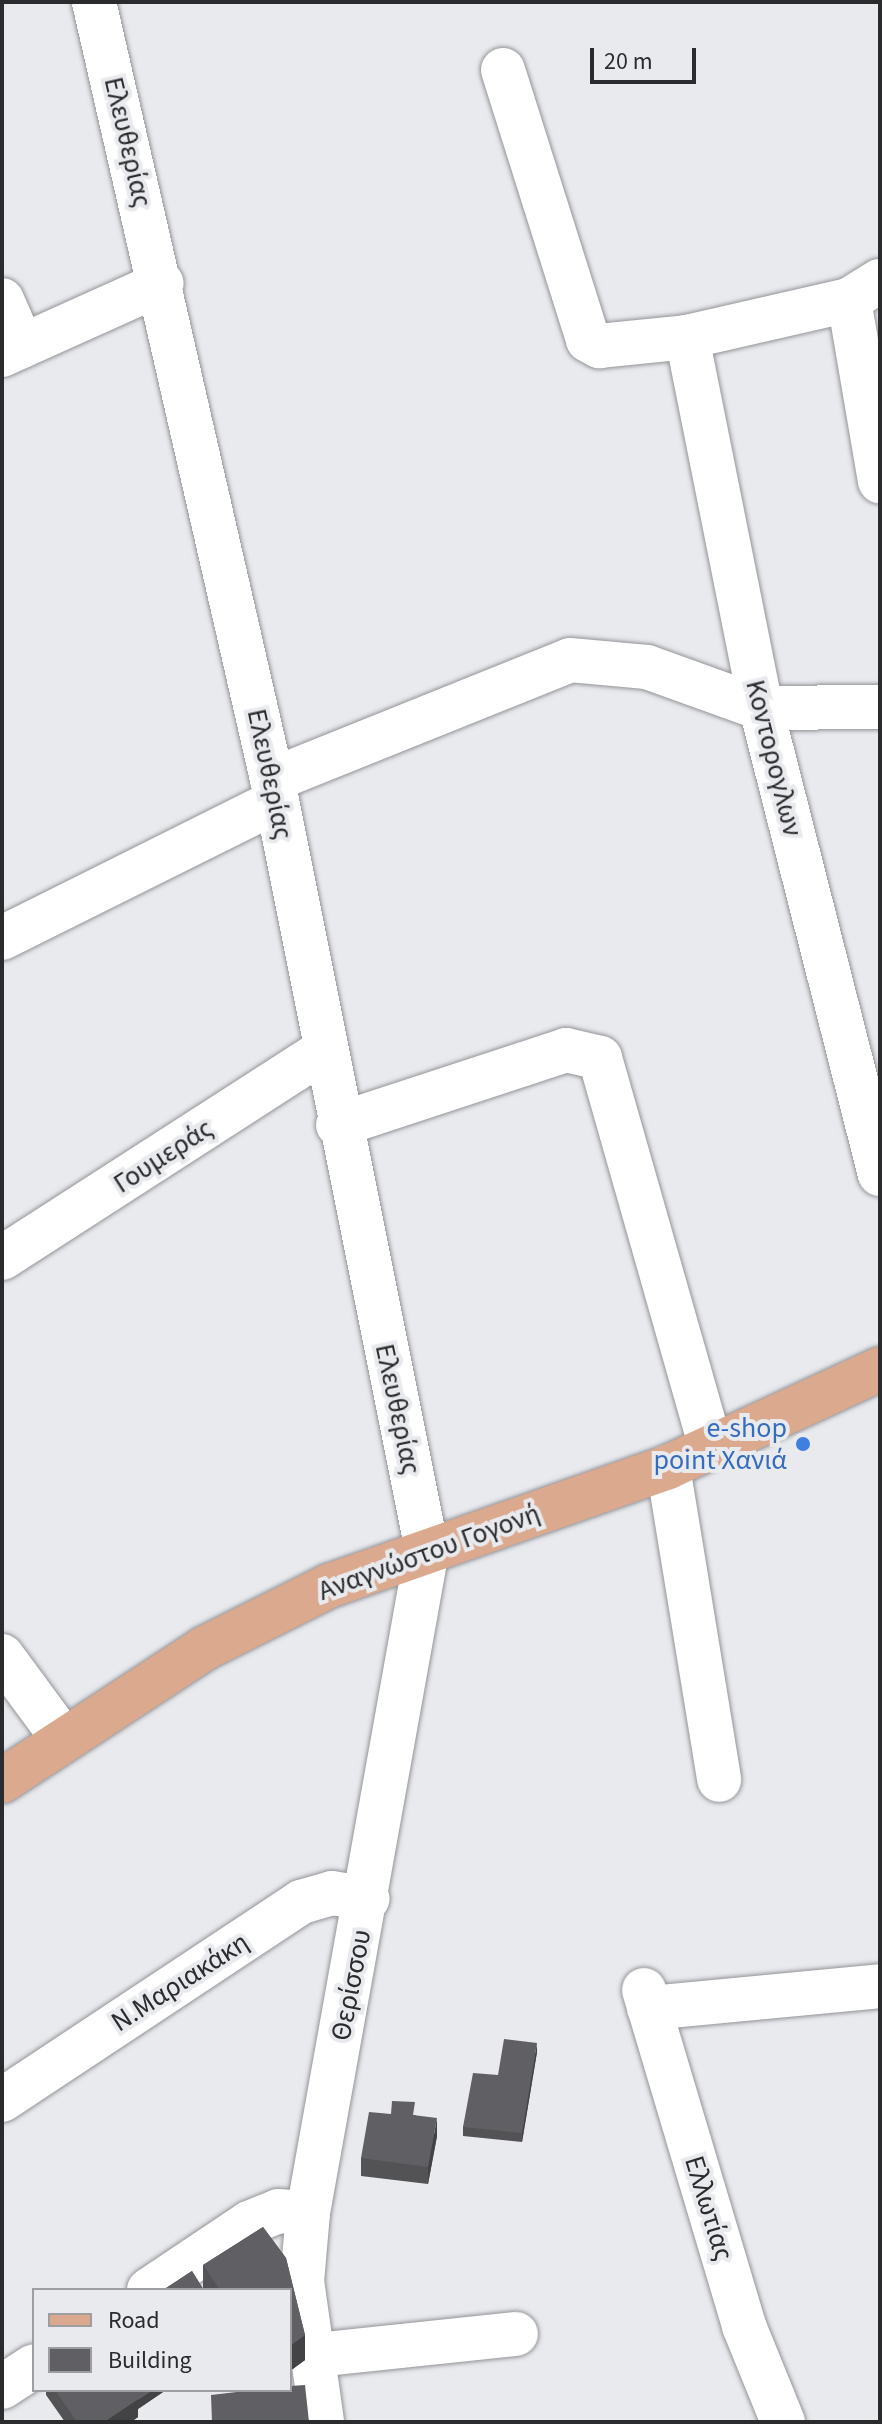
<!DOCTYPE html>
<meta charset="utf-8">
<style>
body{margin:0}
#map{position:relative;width:882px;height:2424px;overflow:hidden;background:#e9eaee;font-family:"Source Sans 3",sans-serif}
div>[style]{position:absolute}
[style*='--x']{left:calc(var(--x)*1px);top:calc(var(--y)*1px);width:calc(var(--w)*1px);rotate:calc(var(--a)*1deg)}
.roads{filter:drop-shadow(0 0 2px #939498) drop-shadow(0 0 2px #939498)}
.minor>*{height:44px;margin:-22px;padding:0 22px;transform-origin:22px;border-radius:22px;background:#fff}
.major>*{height:44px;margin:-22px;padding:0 22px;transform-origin:22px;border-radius:22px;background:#dba98d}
.wall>*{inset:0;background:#535356}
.shaded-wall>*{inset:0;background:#434346}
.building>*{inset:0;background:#606064}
.dots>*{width:22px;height:22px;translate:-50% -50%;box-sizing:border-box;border:4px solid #e9eaee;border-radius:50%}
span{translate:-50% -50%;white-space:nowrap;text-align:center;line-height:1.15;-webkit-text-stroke:8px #e9eaee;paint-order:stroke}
.street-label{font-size:28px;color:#2a2b2c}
.shop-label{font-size:28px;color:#366cbe}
.right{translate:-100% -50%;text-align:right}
.frame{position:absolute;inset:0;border:4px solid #2a2b2c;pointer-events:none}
.legend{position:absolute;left:32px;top:2288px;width:260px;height:104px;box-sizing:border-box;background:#e9eaee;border:2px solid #9d9ea0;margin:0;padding:10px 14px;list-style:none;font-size:24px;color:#2a2b2c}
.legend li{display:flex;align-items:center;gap:16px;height:40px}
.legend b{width:40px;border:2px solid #9d9ea0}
.scale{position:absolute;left:590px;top:48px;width:106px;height:36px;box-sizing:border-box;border:4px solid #2a2b2c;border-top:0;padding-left:10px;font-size:24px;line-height:28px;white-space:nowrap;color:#2a2b2c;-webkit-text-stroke:6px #e9eaee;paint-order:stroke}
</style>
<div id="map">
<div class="roads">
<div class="minor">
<div style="--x:94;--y:2;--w:820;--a:77.1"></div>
<div style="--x:277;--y:801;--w:764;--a:78.68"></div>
<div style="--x:427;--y:1550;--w:674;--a:100.18"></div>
<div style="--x:308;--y:2213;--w:68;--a:95"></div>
<div style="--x:302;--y:2281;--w:142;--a:81.9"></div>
<div style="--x:503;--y:70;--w:283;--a:72.5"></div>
<div style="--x:588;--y:340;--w:13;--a:29"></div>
<div style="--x:599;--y:346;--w:88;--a:-5.8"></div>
<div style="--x:687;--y:337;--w:166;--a:-12.9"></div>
<div style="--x:849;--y:300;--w:36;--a:-32"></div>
<div style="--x:2;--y:300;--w:50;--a:66.5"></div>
<div style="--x:849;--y:300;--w:184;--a:80.3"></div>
<div style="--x:687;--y:337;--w:378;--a:78.7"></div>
<div style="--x:761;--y:708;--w:481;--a:75.7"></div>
<div style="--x:2;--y:355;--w:175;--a:-24.2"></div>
<div style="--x:272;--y:780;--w:321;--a:-21.9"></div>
<div style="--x:570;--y:660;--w:77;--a:5.2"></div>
<div style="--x:647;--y:667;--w:121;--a:19.8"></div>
<div style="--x:761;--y:708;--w:119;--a:-0.5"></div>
<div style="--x:2;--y:938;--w:307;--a:-26.5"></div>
<div style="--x:338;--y:1125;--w:240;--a:-18.2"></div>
<div style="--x:566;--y:1050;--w:35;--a:13"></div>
<div style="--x:600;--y:1058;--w:405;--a:74.1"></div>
<div style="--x:2;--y:1258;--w:382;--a:-32.8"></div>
<div style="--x:668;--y:1467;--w:317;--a:80.7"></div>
<div style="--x:2;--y:1656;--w:104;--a:53.6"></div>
<div style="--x:644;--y:1990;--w:351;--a:73.4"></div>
<div style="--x:744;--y:2326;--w:104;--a:67.9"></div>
<div style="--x:649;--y:2008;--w:232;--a:-5.4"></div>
<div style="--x:2;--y:2100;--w:359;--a:-33.5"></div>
<div style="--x:301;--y:1902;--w:32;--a:-16"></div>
<div style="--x:332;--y:1893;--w:36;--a:9"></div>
<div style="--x:149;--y:2290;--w:120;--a:-33.8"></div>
<div style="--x:249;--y:2223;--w:31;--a:-22"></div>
<div style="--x:278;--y:2211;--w:30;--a:4"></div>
<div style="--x:315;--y:2355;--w:202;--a:-6"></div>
<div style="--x:2;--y:2387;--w:38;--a:-33"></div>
</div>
<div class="major">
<div style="--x:2;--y:1781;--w:243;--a:-33.2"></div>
<div style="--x:205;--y:1648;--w:139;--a:-26.6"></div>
<div style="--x:329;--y:1586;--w:359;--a:-19.3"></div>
<div style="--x:668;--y:1467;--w:234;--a:-24.8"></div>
</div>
</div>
<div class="wall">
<div style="clip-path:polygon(537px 2052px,522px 2142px,463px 2136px,463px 2127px,498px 2075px)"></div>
<div style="clip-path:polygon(391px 2114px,415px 2115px,437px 2136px,428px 2184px,361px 2176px,361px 2158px)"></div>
<div style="clip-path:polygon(263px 2227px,286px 2258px,305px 2335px,305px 2360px,290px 2371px,290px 2290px,163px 2290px,192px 2271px,203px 2289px,203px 2265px)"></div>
<div style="clip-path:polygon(46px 2390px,166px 2390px,138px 2409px,138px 2417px,131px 2422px,65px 2422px,46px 2395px)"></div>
</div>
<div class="shaded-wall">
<div style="clip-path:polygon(537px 2043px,537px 2052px,522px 2142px,522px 2133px)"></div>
<div style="clip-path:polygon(437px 2118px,437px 2136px,428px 2184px,428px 2167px)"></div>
<div style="clip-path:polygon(305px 2335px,305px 2360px,290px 2371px,290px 2346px)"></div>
<div style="clip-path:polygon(153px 2390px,166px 2390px,138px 2409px,138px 2417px,131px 2422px,104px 2422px)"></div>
</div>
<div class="building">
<div style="clip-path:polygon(504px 2039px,537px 2043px,522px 2133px,463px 2127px,473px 2073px,498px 2075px)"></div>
<div style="clip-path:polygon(392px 2101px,415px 2102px,413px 2115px,437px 2118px,428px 2167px,361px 2158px,369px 2112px,391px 2114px)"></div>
<div style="clip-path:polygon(263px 2227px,286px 2258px,305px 2335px,290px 2346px,290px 2290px,220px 2290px,203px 2265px)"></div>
<div style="clip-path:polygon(192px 2271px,204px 2290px,163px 2290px)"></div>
<div style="clip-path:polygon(305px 2385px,309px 2422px,212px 2422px,211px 2395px,254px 2390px,290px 2390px,290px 2386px)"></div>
<div style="clip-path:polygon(55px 2390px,132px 2390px,138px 2399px,104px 2422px,77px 2422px)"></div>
<div style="clip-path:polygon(132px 2390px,153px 2390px,138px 2400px)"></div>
</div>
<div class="dots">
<div style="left:803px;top:1444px;background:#3f7fe0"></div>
</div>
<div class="street-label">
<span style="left:128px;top:142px;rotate:77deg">Ελευθερίας</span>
<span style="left:774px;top:758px;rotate:76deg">Κοντορογλων</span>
<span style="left:270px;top:774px;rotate:78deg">Ελευθερίας</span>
<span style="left:163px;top:1156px;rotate:-33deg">Γουμεράς</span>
<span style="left:398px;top:1409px;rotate:78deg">Ελευθερίας</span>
<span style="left:429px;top:1552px;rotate:-20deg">Αναγνώστου Γογονή</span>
<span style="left:180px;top:1982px;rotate:-33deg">Ν.Μαριακάκη</span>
<span style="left:351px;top:1985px;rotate:-79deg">Θερίσσου</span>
<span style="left:709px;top:2208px;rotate:73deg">Ελλωτίας</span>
</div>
<div class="shop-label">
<span class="right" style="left:787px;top:1444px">e-shop<br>point Χανιά</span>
</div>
<div class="frame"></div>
<ul class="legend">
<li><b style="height:10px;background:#dba98d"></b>Road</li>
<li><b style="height:22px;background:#606064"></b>Building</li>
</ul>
<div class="scale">20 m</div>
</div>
